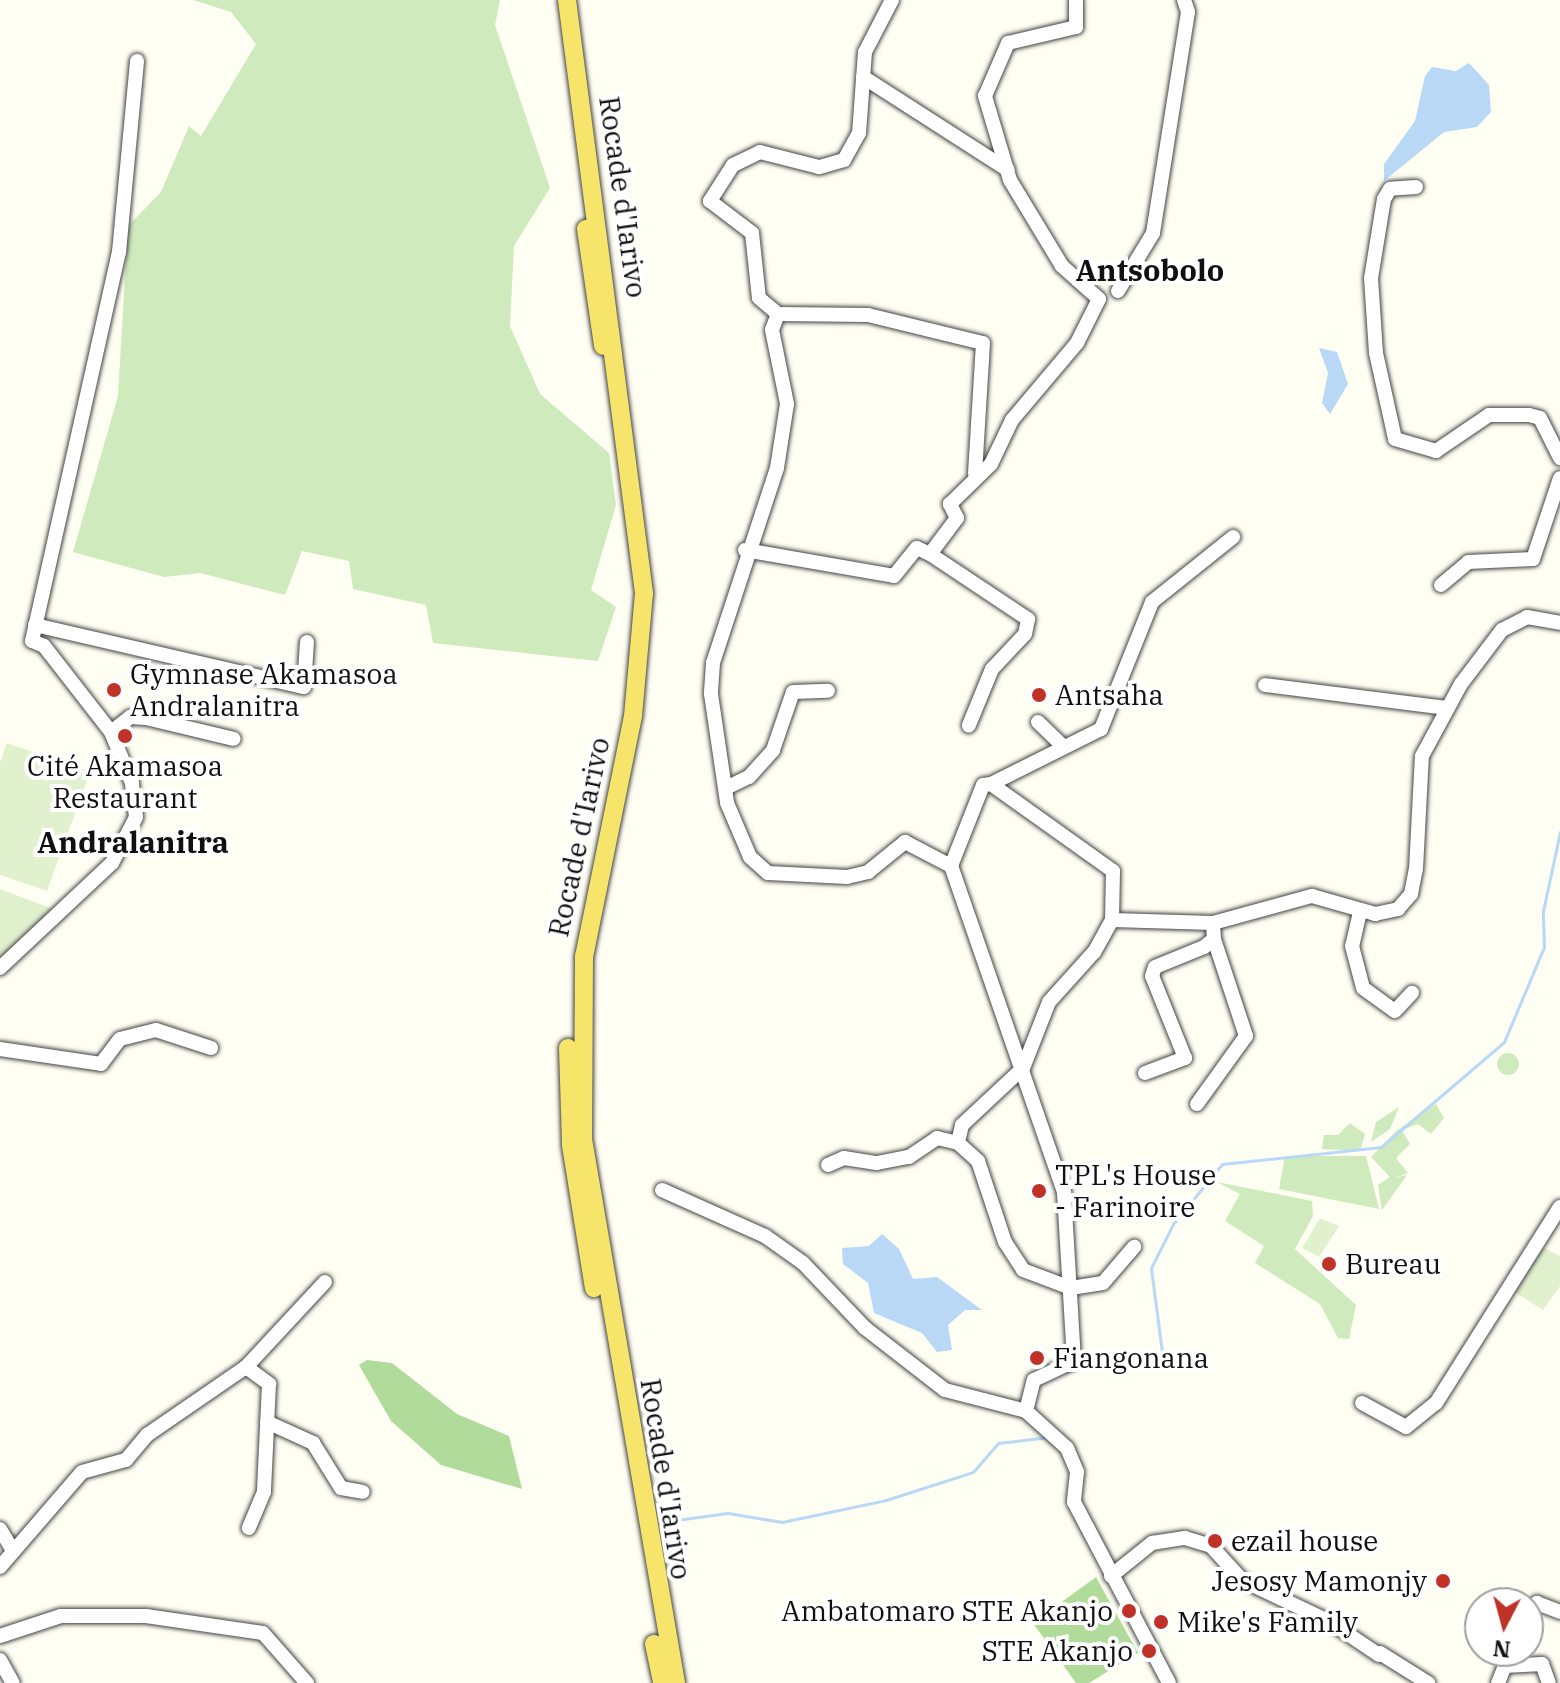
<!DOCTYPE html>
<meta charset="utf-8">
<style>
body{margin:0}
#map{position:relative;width:1560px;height:1683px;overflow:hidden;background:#fffef3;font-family:"IBM Plex Serif",serif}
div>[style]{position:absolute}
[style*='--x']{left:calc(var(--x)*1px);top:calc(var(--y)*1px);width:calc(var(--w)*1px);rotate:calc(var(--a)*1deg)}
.green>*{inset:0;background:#cfeabc}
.round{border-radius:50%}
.forest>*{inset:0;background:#b1db9b}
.pitch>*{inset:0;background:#e1f1ce}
.water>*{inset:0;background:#b8d8f6}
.stream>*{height:3px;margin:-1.5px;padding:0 1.5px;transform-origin:1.5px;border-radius:1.5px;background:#b8d8f6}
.roads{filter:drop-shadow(0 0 2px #434343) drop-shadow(0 0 2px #434343)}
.minor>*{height:14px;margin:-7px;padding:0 7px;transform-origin:7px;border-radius:7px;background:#fff}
.major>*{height:18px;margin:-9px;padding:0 9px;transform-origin:9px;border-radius:9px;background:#f7e46b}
.dots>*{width:22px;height:22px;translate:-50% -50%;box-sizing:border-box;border:4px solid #fff;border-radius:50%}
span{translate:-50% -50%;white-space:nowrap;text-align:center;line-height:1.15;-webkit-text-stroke:8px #fff;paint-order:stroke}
.street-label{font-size:28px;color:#101010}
.poi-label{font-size:28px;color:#101010}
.left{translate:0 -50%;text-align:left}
.right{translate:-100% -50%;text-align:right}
.neighbourhood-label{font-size:30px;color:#101010;font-weight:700}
.north{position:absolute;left:1464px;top:1587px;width:80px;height:80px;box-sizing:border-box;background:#fff;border:2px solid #9f9f9f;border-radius:50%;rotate:186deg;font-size:22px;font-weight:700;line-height:32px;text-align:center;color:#101010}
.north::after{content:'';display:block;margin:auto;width:28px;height:36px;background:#c03128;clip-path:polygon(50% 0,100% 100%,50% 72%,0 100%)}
</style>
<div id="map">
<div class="green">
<div style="clip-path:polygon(193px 0,500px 0,495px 25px,550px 188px,514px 246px,510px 326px,540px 394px,609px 453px,616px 505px,591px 590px,616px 607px,598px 661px,433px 643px,426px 605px,353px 589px,349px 561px,302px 551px,285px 595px,200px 573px,164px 577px,73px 552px,118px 396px,128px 226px,161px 192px,189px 126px,201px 136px,256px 44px,231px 12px)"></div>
<div class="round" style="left:1497px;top:1053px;width:22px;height:22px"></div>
<div style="clip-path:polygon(1436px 1104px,1444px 1118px,1431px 1134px,1418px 1124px,1402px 1130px,1410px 1144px,1396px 1158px,1408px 1173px,1394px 1178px,1407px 1175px,1382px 1210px,1378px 1185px,1390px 1177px,1371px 1157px,1396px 1131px)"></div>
<div style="clip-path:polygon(1399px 1107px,1390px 1129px,1371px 1142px,1376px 1122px)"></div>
<div style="clip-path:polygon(1350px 1123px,1365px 1134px,1360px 1151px,1322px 1149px,1324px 1135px,1338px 1135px)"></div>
<div style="clip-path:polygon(1285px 1156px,1366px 1156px,1379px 1209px,1279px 1189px)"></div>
<div style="clip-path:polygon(1217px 1182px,1312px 1201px,1313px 1216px,1295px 1249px,1356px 1305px,1349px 1339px,1338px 1338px,1320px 1304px,1255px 1263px,1264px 1246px,1225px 1221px,1240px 1194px)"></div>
</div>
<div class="forest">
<div style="clip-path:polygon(367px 1360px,392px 1363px,457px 1414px,509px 1436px,522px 1489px,441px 1465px,391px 1421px,359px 1365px)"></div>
<div style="clip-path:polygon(1096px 1577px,1138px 1653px,1089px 1683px,1076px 1683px,1033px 1623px)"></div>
</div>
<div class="pitch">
<div style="clip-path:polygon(7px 743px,90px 772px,47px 891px,0 875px,0 762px)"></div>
<div style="clip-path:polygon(0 889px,61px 912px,0 965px)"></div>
<div style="clip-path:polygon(1320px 1218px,1339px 1226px,1319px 1257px,1302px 1248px)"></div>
<div style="clip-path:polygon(1540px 1246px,1560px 1256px,1560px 1286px,1543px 1310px,1513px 1291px)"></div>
</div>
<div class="water">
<div style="clip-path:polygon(1469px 63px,1489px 85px,1491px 112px,1477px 127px,1444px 132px,1384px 181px,1384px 164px,1415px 121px,1425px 76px,1432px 67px,1456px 71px)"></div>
<div style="clip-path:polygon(1319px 348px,1337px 352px,1348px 384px,1330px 414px,1322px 403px,1328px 373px)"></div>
<div class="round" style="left:1030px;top:687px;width:18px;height:18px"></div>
<div style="clip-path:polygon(882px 1234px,899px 1249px,913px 1279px,937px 1277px,982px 1310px,965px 1310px,948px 1325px,952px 1350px,937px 1352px,922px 1333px,874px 1313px,868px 1283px,843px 1264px,842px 1248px,869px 1246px)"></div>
</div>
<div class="stream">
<div style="--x:1066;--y:1372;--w:98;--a:-11.8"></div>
<div style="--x:1162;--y:1352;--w:85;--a:-97.5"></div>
<div style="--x:1151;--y:1268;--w:49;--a:-63.4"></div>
<div style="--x:1173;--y:1224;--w:77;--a:-50.8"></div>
<div style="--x:1222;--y:1164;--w:160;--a:-6.1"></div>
<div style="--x:1381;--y:1147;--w:162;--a:-40.5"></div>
<div style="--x:1504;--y:1042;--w:103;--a:-67.2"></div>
<div style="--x:1544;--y:947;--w:36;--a:-92"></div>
<div style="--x:1543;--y:911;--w:81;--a:-77.9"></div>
<div style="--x:676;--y:1520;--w:52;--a:-7.7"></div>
<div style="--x:728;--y:1513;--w:55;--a:9.5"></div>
<div style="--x:782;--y:1522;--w:106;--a:-11.9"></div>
<div style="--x:886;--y:1500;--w:91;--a:-17.8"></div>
<div style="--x:973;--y:1472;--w:38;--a:-49"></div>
<div style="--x:998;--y:1443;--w:51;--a:-6.7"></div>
</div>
<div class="roads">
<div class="minor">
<div style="--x:892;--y:0;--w:59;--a:117.4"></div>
<div style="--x:865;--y:52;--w:81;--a:94.2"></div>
<div style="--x:859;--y:133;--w:31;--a:119"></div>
<div style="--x:844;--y:160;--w:26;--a:164"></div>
<div style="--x:819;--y:167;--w:61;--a:-165.7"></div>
<div style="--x:760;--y:152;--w:30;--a:154"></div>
<div style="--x:733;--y:165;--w:43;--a:122.6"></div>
<div style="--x:710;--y:201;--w:53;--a:37.3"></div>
<div style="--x:752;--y:233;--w:65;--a:83.9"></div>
<div style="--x:759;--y:298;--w:25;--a:40"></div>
<div style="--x:778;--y:314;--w:17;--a:111"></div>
<div style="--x:772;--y:330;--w:76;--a:78.5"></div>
<div style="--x:787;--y:404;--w:65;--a:98.9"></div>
<div style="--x:777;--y:468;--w:205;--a:108.2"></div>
<div style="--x:713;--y:663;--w:31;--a:94"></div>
<div style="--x:711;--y:694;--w:110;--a:81.6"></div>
<div style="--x:727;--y:803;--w:59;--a:66.9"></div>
<div style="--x:750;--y:857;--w:24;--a:42"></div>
<div style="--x:768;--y:873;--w:79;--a:2.9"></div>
<div style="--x:847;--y:877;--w:22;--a:-13"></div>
<div style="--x:868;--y:872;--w:48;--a:-39"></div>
<div style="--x:905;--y:842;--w:52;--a:27.6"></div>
<div style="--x:951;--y:866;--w:87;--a:-68.4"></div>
<div style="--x:983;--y:785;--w:8;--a:-7"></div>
<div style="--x:991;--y:784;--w:150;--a:35.5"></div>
<div style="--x:1113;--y:871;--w:49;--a:91.2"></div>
<div style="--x:1112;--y:920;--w:37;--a:119"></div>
<div style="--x:1094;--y:952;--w:67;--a:132"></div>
<div style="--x:1049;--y:1002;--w:71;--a:111.5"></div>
<div style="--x:1023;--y:1068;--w:83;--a:136.9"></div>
<div style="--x:962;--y:1125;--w:18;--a:103"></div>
<div style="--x:958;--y:1143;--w:27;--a:42"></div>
<div style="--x:978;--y:1161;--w:85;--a:71.6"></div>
<div style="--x:1005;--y:1242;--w:33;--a:57"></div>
<div style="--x:1023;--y:1270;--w:51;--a:20.6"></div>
<div style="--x:1071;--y:1288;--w:32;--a:-9"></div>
<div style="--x:1103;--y:1283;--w:48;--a:-49.3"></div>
<div style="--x:863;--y:77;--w:172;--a:32.7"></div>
<div style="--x:1416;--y:187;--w:26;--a:176"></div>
<div style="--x:1390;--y:189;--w:12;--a:121"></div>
<div style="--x:1384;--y:199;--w:80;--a:99.3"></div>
<div style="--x:1371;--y:278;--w:75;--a:86.2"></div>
<div style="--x:1376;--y:353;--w:88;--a:77.5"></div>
<div style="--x:1395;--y:439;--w:43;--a:16.3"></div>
<div style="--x:1436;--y:451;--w:64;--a:-34.2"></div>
<div style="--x:1489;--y:415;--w:40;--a:0"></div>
<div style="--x:1529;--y:415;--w:11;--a:15"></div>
<div style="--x:1540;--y:418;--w:45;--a:63.4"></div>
<div style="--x:1118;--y:291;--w:68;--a:-58.9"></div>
<div style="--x:1153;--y:233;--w:224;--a:-81"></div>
<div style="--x:1188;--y:12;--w:13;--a:-108"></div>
<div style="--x:778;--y:314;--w:90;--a:0.6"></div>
<div style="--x:868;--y:315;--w:118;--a:13.7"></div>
<div style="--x:983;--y:343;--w:131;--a:93.5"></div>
<div style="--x:745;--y:550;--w:151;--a:9.9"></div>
<div style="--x:894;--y:576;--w:36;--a:-51"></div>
<div style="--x:917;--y:548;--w:14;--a:25"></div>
<div style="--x:930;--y:554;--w:45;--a:-53.1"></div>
<div style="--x:957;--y:518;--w:16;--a:-117"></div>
<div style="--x:950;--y:504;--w:57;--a:-44.3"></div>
<div style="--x:991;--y:464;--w:49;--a:-64.5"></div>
<div style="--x:1012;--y:420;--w:101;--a:-49.8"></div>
<div style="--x:1077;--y:343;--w:49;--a:-63.4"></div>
<div style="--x:1099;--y:299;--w:50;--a:-138.3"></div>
<div style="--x:1062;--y:266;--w:100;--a:-121.2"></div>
<div style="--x:1010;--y:180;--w:88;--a:-106.6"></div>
<div style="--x:985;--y:96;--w:58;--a:-66.5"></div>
<div style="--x:1008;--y:43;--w:70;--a:-13.2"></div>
<div style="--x:1076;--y:27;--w:27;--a:-90"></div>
<div style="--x:930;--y:554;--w:118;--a:33.6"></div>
<div style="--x:1028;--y:619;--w:15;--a:101"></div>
<div style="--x:1025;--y:634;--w:48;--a:133.3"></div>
<div style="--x:992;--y:669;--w:61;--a:112.3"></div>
<div style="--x:1441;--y:585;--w:35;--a:-40"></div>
<div style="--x:1468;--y:562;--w:65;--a:-2.6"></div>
<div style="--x:1533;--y:559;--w:85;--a:-71.6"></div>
<div style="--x:35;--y:625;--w:276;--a:13"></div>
<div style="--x:304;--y:687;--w:45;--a:-86.2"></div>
<div style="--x:1265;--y:685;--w:184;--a:7.2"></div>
<div style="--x:1038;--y:722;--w:33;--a:44"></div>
<div style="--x:111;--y:732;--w:24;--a:-38"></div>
<div style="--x:130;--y:717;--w:16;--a:4"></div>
<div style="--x:146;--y:718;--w:90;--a:13.4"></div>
<div style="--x:991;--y:784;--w:123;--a:-26.6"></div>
<div style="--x:1101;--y:729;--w:137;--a:-68.1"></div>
<div style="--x:1152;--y:602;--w:104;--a:-38.7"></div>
<div style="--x:726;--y:788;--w:25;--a:-26"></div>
<div style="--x:749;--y:777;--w:36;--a:-48"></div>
<div style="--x:773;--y:750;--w:61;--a:-71"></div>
<div style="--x:793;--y:692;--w:35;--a:-2"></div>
<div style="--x:1360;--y:912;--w:35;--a:103"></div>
<div style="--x:1352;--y:946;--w:43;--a:75.3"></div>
<div style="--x:1363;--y:988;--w:39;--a:36"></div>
<div style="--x:1395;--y:1011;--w:25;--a:-47"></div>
<div style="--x:1112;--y:920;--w:101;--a:1.7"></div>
<div style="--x:1213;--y:923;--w:103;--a:-15.3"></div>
<div style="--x:1312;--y:896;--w:66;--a:15.9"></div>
<div style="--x:1375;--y:914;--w:24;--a:-12"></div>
<div style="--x:1398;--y:909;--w:20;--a:-49"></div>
<div style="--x:1411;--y:894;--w:25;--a:-79"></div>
<div style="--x:1416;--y:869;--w:113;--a:-87"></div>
<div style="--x:1422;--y:756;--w:82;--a:-61.6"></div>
<div style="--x:1461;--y:684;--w:68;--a:-52.8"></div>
<div style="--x:1502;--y:630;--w:28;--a:-27"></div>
<div style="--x:1527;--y:617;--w:34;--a:10"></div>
<div style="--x:0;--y:968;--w:154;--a:-43.2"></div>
<div style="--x:112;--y:863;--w:52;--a:-62.4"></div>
<div style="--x:136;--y:817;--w:34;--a:-97"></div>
<div style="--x:132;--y:783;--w:55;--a:-112.4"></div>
<div style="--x:111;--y:732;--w:109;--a:-127.9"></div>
<div style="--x:44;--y:646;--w:13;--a:-157"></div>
<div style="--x:32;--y:641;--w:399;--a:-77.4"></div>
<div style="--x:119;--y:252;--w:192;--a:-84.6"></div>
<div style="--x:0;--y:1049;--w:102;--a:8.4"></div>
<div style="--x:101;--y:1064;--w:31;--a:-53"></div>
<div style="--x:120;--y:1039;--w:37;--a:-14"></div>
<div style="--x:156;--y:1030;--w:58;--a:18.1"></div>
<div style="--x:1145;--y:1073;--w:43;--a:-20.6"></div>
<div style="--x:1185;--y:1058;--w:88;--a:-111.9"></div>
<div style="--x:1152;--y:976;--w:9;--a:-72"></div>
<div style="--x:1155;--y:967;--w:53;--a:-22.2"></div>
<div style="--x:1204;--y:947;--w:13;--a:-39"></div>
<div style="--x:1214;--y:939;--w:16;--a:-94"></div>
<div style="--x:1197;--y:1104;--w:84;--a:-54.2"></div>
<div style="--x:1246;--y:1036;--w:102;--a:-108.3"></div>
<div style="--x:828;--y:1165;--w:17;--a:-24"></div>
<div style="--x:844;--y:1158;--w:33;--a:9"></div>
<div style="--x:877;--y:1163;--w:33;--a:-11"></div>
<div style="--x:909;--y:1157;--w:34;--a:-34"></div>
<div style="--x:937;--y:1138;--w:22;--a:13"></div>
<div style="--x:662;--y:1190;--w:113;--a:24.1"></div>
<div style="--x:765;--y:1236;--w:47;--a:35.4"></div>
<div style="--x:803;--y:1263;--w:90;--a:46.4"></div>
<div style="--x:865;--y:1328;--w:101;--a:37.8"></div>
<div style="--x:945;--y:1390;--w:84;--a:14.5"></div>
<div style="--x:1026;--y:1411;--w:32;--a:-76"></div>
<div style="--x:1034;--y:1380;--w:44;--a:-25.4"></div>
<div style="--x:1074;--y:1361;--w:169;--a:-93.4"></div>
<div style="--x:1064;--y:1192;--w:345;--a:-109.1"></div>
<div style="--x:246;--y:1367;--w:116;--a:-47.1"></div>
<div style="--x:1362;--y:1403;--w:50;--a:28.6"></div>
<div style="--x:1406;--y:1427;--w:38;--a:-39"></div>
<div style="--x:1436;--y:1403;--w:232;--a:-57.7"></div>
<div style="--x:1026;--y:1411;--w:55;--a:42.1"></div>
<div style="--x:1067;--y:1448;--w:26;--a:67"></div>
<div style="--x:1077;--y:1472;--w:30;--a:96"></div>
<div style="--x:1074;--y:1502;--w:204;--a:62.3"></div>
<div style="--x:267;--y:1422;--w:51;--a:24.5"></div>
<div style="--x:313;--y:1443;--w:53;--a:58.1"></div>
<div style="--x:341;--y:1488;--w:22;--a:10"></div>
<div style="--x:0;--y:1529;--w:26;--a:59"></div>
<div style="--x:0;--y:1567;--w:125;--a:-49.2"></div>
<div style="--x:82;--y:1472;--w:46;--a:-15.3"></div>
<div style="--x:126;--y:1460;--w:33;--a:-50"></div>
<div style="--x:147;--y:1435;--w:120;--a:-34.5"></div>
<div style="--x:246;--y:1367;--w:29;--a:36"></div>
<div style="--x:269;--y:1384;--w:108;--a:92.7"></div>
<div style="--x:264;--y:1492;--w:39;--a:113"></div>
<div style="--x:1111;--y:1576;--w:53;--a:-38.8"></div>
<div style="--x:1152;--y:1543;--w:33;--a:-9"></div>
<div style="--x:1185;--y:1538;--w:27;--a:17"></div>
<div style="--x:1211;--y:1546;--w:46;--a:47.6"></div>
<div style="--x:1242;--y:1580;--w:98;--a:25.5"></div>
<div style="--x:1330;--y:1622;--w:59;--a:34"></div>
<div style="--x:1528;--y:1612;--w:13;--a:-45"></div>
<div style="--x:1537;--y:1603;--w:25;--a:21"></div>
<div style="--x:0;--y:1636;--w:64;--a:-18.2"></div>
<div style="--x:61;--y:1616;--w:85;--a:0"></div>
<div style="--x:146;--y:1616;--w:118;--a:8.3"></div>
<div style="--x:263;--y:1633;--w:67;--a:48.7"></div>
<div style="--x:1380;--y:1653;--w:57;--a:32"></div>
<div style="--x:0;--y:1660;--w:26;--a:61"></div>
<div style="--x:1504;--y:1666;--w:38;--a:-3"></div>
<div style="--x:1542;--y:1664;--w:20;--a:70"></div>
<div style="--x:1498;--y:1683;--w:35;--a:-68"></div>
</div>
<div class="major">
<div style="--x:567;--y:0;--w:598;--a:82.6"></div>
<div style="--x:644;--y:593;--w:123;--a:95.1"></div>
<div style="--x:633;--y:716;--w:245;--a:101.5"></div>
<div style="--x:584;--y:956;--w:183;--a:90.3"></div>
<div style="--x:583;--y:1139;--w:552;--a:80.3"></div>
<div style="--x:586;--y:229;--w:118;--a:81.7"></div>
<div style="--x:568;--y:1048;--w:97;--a:88.2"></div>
<div style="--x:571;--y:1145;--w:145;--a:80.9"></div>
<div style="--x:654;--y:1644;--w:40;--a:78"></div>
</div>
</div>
<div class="dots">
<div style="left:114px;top:690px;background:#c03128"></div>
<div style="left:1039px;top:695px;background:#c03128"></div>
<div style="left:125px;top:736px;background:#c03128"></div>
<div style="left:1039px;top:1191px;background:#c03128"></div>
<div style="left:1329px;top:1264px;background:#c03128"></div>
<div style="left:1037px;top:1358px;background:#c03128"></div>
<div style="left:1215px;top:1541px;background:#c03128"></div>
<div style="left:1443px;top:1581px;background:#c03128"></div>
<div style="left:1129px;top:1611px;background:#c03128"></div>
<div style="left:1161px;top:1622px;background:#c03128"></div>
<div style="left:1149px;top:1651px;background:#c03128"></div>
</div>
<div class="street-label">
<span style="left:623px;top:197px;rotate:82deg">Rocade d'Iarivo</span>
<span style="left:579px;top:837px;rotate:-78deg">Rocade d'Iarivo</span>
<span style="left:666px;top:1479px;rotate:81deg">Rocade d'Iarivo</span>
</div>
<div class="poi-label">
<span class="left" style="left:130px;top:690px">Gymnase Akamasoa<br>Andralanitra</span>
<span class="left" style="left:1055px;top:695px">Antsaha</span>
<span style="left:125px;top:782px">Cité Akamasoa<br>Restaurant</span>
<span class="left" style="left:1055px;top:1191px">TPL's House<br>- Farinoire</span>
<span class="left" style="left:1345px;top:1264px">Bureau</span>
<span class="left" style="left:1053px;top:1358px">Fiangonana</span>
<span class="left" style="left:1231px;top:1541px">ezail house</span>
<span class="right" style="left:1427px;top:1581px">Jesosy Mamonjy</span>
<span class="right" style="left:1113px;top:1611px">Ambatomaro STE Akanjo</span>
<span class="left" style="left:1177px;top:1622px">Mike's Family</span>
<span class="right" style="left:1133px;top:1651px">STE Akanjo</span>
</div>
<div class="neighbourhood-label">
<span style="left:1150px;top:270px">Antsobolo</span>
<span style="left:133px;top:842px">Andralanitra</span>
</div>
<div class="north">N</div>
</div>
